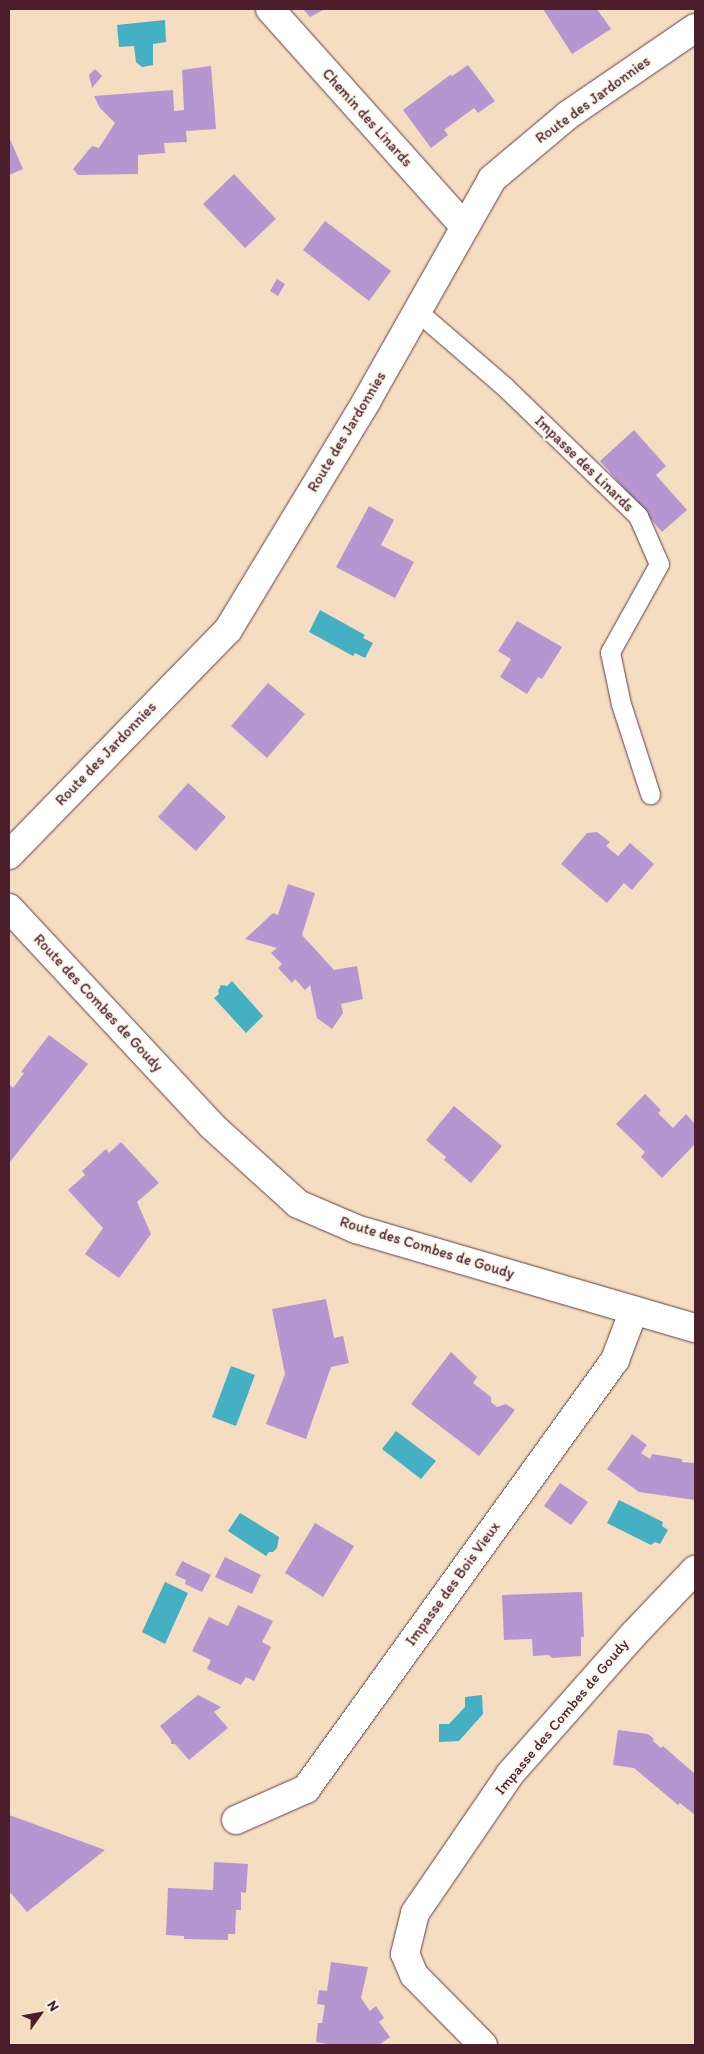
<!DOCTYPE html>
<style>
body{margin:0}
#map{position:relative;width:704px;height:2054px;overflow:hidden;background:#f4ddc1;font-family:Itim,sans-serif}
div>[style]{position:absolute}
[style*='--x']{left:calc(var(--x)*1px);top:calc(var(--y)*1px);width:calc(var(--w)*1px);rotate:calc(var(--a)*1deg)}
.water>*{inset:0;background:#45afc3}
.building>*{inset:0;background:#b696d1}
.roads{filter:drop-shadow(0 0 1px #643c42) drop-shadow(0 0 1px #643c42)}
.service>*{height:19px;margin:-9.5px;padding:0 9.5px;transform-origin:9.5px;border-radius:9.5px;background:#fff}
.minor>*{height:28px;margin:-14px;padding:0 14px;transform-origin:14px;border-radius:14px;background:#fff}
span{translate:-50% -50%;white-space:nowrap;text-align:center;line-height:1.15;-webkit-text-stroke:4.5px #fbf7ec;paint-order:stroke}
.street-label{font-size:15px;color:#4a1f2b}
.frame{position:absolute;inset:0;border:10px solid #4a1f2b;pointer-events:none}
.north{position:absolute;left:15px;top:1989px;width:50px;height:50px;-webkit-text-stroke:4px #fbf7ec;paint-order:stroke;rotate:58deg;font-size:14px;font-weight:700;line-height:20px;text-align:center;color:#4a1f2b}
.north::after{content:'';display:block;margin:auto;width:18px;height:22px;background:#4a1f2b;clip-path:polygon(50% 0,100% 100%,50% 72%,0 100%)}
</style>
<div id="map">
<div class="water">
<div style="clip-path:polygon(165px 20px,166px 42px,153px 44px,153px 65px,142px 67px,136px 62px,134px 46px,119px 47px,117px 25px)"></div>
<div style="clip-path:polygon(320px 610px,365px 635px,363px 638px,373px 643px,365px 658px,355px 653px,353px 656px,309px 632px)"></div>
<div style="clip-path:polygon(232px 981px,263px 1016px,246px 1033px,214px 998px,219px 994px,218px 991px,221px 985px,227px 986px)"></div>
<div style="clip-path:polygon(231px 1366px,255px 1375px,236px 1426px,212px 1417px)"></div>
<div style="clip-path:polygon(396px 1431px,436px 1461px,421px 1479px,382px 1449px)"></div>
<div style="clip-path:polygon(619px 1500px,663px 1522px,662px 1526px,668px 1530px,660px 1544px,655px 1542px,651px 1545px,607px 1523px)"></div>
<div style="clip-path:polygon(240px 1513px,279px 1537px,277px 1548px,273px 1552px,269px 1552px,266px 1556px,228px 1531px)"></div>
<div style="clip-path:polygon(165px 1582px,188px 1593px,165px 1644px,142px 1632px)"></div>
<div style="clip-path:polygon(482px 1695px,483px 1714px,459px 1741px,439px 1742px,439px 1724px,449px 1724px,465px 1707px,465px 1697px)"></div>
</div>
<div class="building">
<div style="clip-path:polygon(303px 9px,325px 9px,310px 17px)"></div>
<div style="clip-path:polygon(543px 9px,597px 9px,611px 29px,572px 54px)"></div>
<div style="clip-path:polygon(468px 65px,495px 101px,478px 113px,474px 108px,444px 130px,448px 135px,431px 148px,403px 110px,450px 75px,452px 76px)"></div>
<div style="clip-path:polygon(211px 66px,216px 129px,186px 131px,187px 142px,164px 143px,165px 153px,138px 155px,138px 174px,78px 175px,73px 169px,92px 146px,99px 148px,115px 123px,100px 108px,94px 96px,173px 90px,174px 111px,184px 110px,182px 70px)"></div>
<div style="clip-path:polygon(95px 69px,102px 76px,92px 88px,89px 75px)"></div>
<div style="clip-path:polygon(9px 137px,23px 169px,9px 175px)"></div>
<div style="clip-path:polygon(234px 174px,276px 219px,245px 248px,203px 204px)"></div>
<div style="clip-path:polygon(325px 221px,391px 271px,369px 301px,303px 250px)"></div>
<div style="clip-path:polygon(277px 279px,285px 284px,278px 296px,270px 291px)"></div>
<div style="clip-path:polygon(634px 430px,666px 466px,656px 475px,687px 510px,662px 532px,600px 461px)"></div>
<div style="clip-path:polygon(369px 506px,394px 520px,381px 545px,414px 562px,395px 598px,336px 567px)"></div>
<div style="clip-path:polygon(517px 621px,562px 647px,542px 679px,538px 677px,527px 694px,500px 677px,511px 659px,498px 651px)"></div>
<div style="clip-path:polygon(268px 683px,305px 714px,267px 758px,231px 726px)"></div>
<div style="clip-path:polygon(188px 783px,226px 817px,196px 851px,158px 817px)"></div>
<div style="clip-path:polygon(597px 832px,610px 842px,606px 846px,618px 856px,630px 843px,654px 864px,632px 890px,624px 883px,607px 903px,561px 864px,587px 833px)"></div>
<div style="clip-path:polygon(288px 884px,315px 893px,302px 935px,334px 970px,357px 966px,363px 999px,341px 1004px,343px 1013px,332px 1029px,317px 1018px,310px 985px,305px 990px,295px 979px,292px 983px,278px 968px,282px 964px,271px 953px,277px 948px,245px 939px,273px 913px,278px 915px)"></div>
<div style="clip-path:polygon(49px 1035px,88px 1064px,9px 1163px,9px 1084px,13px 1088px,24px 1073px,21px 1072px)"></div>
<div style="clip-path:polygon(645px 1094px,661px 1110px,658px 1113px,673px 1128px,686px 1114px,695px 1124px,695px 1144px,662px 1178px,641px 1157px,645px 1152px,616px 1124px)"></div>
<div style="clip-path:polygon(454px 1106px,502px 1146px,471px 1183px,444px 1160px,446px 1157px,426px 1140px)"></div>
<div style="clip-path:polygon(121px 1142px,159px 1183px,137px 1202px,151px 1234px,119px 1278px,85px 1254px,103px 1228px,68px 1190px,85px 1175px,82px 1171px,106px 1149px,109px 1153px)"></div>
<div style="clip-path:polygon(326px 1299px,334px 1338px,343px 1336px,349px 1363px,331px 1367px,306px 1439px,266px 1424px,285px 1374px,272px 1309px)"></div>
<div style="clip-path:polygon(451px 1352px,477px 1377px,473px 1383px,491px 1397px,491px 1402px,497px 1407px,506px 1404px,515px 1410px,479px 1456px,411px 1404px)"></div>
<div style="clip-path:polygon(632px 1434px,647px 1445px,641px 1453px,650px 1459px,652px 1454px,682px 1459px,682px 1462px,695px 1463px,695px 1500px,639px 1492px,607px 1469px)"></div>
<div style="clip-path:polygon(560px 1483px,588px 1502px,571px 1525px,544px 1506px)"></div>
<div style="clip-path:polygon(315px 1523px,354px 1546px,323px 1597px,285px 1573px)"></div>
<div style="clip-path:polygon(225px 1557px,261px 1575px,252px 1594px,215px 1577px)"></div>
<div style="clip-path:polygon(182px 1561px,211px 1575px,202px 1592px,185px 1584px,186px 1580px,175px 1575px)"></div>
<div style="clip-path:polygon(582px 1592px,584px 1637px,581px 1637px,581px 1656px,552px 1658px,549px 1655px,533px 1656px,532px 1639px,504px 1640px,502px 1595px)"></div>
<div style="clip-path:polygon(238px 1605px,273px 1621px,262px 1642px,271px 1647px,254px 1681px,246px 1677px,241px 1685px,207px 1669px,211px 1660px,192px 1651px,209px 1617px,228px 1626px)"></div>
<div style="clip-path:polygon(198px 1695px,221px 1707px,214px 1712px,228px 1728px,189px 1760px,175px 1744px,171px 1744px,171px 1740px,160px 1726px)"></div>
<div style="clip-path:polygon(618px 1730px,648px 1734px,654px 1739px,653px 1741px,661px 1748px,663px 1746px,695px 1774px,695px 1815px,680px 1803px,678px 1805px,634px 1768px,613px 1765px)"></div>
<div style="clip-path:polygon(9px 1815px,34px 1824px,105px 1850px,27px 1912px,9px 1891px)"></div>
<div style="clip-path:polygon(214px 1862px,248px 1864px,246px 1893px,241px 1892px,241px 1910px,236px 1910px,235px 1934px,228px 1934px,228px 1940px,184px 1939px,184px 1936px,166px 1935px,168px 1888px,213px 1890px)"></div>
<div style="clip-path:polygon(331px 1962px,368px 1967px,361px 1998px,370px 2011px,376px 2006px,384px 2018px,379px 2022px,390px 2037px,379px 2045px,334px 2045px,316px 2042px,318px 2023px,322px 2023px,325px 2005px,317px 2004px,319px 1990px,327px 1991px)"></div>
</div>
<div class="roads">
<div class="service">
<div style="--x:417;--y:311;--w:116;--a:40.8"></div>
<div style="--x:505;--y:387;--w:185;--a:44.1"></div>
<div style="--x:638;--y:516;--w:52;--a:66.4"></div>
<div style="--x:659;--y:564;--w:101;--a:119.1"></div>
<div style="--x:610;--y:652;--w:53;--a:78.1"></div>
<div style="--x:621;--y:704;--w:95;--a:72.1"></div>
</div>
<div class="minor">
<div style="--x:270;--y:9;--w:292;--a:48.2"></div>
<div style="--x:9;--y:855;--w:314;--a:-45.8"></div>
<div style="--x:228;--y:630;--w:267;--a:-58.8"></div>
<div style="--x:366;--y:402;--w:256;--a:-60.5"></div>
<div style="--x:492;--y:179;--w:99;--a:-40.1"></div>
<div style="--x:568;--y:115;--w:154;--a:-34.4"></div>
<div style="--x:9;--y:908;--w:298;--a:47"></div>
<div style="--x:212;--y:1126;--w:116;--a:42.2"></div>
<div style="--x:298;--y:1204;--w:63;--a:23.3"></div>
<div style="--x:356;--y:1229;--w:353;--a:16.3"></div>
<div style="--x:236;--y:1820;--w:77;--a:-23.9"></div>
<div style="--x:306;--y:1789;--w:529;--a:-54.24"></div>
<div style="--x:615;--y:1360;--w:53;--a:-69.2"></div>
<div style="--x:483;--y:2045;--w:98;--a:-134.6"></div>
<div style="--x:414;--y:1975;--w:23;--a:-113"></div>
<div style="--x:405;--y:1954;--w:42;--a:-76.3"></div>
<div style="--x:415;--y:1913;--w:168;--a:-55.6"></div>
<div style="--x:510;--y:1774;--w:186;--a:-48.5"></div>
<div style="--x:633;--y:1635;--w:90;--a:-46.4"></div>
</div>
</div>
<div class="street-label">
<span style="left:593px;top:100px;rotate:-36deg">Route des Jardonnies</span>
<span style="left:367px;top:118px;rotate:48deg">Chemin des Linards</span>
<span style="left:347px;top:432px;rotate:-59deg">Route des Jardonnies</span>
<span style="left:584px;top:464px;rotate:44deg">Impasse des Linards</span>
<span style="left:106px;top:754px;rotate:-46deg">Route des Jardonnies</span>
<span style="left:98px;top:1003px;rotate:47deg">Route des Combes de Goudy</span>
<span style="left:427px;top:1248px;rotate:17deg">Route des Combes de Goudy</span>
<span style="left:453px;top:1584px;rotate:-54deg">Impasse des Bois Vieux</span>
<span style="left:562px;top:1717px;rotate:-50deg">Impasse des Combes de Goudy</span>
</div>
<div class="frame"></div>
<div class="north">N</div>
</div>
